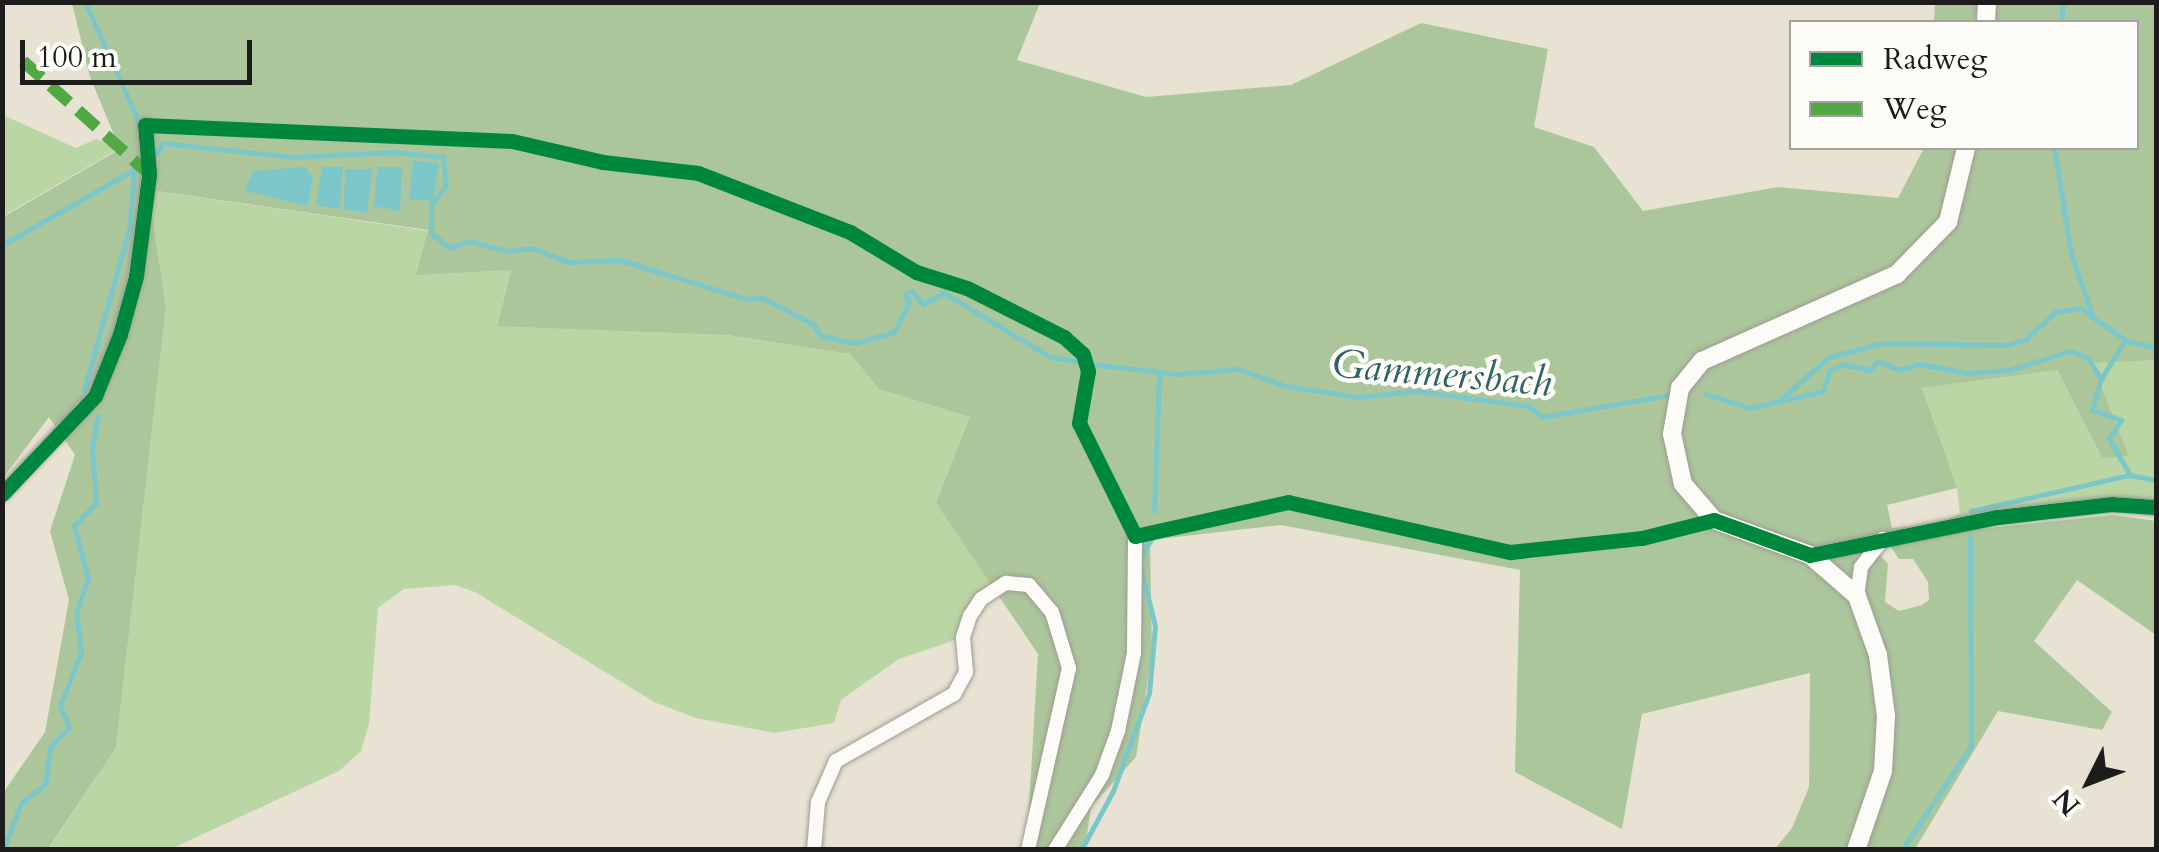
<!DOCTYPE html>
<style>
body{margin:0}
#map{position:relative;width:2159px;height:852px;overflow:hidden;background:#e8e2d3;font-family:Cardo,serif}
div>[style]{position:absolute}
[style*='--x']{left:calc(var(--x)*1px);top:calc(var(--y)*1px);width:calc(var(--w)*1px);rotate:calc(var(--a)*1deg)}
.green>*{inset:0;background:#bbd6a5}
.forest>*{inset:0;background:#abc69b}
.water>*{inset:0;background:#7bc6c8}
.stream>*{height:5px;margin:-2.5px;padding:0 2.5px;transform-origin:2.5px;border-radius:2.5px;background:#7bc6c8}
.roads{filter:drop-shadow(0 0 2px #9e9b93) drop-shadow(0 0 2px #9e9b93)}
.minor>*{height:14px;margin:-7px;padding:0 7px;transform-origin:7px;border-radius:7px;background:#fcfbf8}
.tertiary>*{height:18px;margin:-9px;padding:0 9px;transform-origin:9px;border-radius:9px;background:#fcfbf8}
.quiet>*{height:12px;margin-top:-6px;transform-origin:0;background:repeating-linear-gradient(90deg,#52a943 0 25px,transparent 0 37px)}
.cycleway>*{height:15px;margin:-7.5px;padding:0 7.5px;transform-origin:7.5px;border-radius:7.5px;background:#00873e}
span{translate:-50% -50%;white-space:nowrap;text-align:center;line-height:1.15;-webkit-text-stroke:9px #fdfcf7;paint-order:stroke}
.water-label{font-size:40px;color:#326367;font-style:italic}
.frame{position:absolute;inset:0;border:5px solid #1c1c1c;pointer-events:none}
.legend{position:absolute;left:1789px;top:20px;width:350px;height:130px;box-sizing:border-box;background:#fdfcf7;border:2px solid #a3a29f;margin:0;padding:12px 18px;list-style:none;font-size:30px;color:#1c1c1c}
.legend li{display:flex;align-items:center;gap:20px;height:50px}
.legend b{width:50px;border:2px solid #a3a29f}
.north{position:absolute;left:2039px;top:732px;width:100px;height:100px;-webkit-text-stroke:8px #fdfcf7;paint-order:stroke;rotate:228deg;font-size:28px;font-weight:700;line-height:40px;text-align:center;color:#1c1c1c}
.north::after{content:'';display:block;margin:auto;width:35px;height:45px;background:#1c1c1c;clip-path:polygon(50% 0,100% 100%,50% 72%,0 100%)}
.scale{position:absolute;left:20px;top:40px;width:232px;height:45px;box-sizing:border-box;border:5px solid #1c1c1c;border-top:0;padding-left:12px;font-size:30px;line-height:35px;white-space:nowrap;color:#1c1c1c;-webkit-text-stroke:8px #fdfcf7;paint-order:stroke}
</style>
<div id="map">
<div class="green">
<div style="clip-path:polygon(3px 115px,76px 148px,96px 139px,120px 148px,3px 216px)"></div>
<div style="clip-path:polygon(156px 191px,429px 231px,417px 274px,511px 270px,497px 325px,727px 335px,850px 354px,879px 389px,971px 417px,936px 503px,997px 589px,981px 599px,961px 638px,899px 659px,841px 700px,834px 723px,775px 733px,696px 718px,654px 702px,475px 592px,454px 585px,404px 589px,378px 608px,369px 724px,361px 751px,339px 771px,171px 849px,48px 850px,116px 748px,166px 307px,152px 213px)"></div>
<div style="clip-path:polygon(2156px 360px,2156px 517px,2106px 509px,1979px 529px,1960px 514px,1957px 488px,1921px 388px,2059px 370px,2102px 458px,2128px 455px,2091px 362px)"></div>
</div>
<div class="forest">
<div style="clip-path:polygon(evenodd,72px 3px,1040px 3px,1017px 60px,1146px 97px,1291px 85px,1421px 23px,1548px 49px,1534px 127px,1594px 147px,1643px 211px,1778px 187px,1898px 198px,1924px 148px,2136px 148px,2136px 22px,1934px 22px,1935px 3px,2156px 3px,2156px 360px,2092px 363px,2129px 456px,2102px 458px,2058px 370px,1922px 388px,1957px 488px,1887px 505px,1892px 528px,1935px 525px,1960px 514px,1979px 529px,2113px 515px,2156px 521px,2156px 635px,2077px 580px,2034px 641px,2112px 712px,2102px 730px,1998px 711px,1915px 849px,1775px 849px,1792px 828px,1809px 787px,1810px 673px,1642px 714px,1622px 829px,1515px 772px,1520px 570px,1281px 525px,1150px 540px,1152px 653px,1136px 757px,1091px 807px,1085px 849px,1018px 849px,1027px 840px,1038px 654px,936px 503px,970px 417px,879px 389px,850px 354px,727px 335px,497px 326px,511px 270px,416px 275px,428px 230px,157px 191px,152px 213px,166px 307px,116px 748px,48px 849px,3px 849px,3px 793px,45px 732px,69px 600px,50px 531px,75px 455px,49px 417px,3px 478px,3px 217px,120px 149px,90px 77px,72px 3px,1890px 546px,1899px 559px,1913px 559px,1928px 582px,1929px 600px,1922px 605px,1899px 611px,1885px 602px,1888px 564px,1877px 552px,1890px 546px)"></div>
</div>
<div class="water">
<div style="clip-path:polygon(413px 160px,439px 164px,433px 201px,409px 199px)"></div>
<div style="clip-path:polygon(304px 167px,313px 176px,308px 206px,245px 191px,253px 171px)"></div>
<div style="clip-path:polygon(322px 167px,343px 167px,340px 209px,316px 205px)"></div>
<div style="clip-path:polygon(377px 167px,402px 167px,400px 211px,374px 206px)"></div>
<div style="clip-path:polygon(345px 169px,373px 169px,367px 213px,344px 209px)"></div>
</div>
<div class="stream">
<div style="--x:85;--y:2;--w:135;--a:65.9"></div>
<div style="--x:2061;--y:22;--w:20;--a:-84"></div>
<div style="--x:2054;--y:148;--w:107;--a:80.9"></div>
<div style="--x:2071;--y:254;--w:64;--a:70.7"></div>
<div style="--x:152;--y:160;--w:20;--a:-57"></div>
<div style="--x:163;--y:143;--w:133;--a:6.1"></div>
<div style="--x:295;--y:157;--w:98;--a:-2.9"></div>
<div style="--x:393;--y:152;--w:50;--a:5.7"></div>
<div style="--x:443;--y:157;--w:28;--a:84"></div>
<div style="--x:446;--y:185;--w:25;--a:127"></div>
<div style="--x:431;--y:205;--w:28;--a:90"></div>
<div style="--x:431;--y:233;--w:24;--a:38"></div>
<div style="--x:450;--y:248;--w:20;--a:-20"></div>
<div style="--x:469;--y:241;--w:38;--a:15"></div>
<div style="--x:506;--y:251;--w:27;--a:-6"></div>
<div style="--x:533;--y:248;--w:37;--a:22"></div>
<div style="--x:567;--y:262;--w:53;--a:-2.2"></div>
<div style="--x:620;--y:260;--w:132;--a:17.2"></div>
<div style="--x:746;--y:299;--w:16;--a:-4"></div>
<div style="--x:762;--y:298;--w:57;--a:27"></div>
<div style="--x:813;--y:324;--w:14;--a:56"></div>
<div style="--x:821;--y:336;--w:35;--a:12"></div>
<div style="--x:855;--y:343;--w:41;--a:-15.8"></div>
<div style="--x:894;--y:332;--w:34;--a:-63"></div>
<div style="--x:909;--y:302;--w:9;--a:-117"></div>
<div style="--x:905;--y:294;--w:8;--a:-23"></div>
<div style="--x:912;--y:291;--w:17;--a:50"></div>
<div style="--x:923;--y:304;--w:24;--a:-28"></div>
<div style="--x:944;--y:293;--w:124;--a:31.1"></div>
<div style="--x:1050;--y:357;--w:30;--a:9"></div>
<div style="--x:2;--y:245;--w:158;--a:-29.7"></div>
<div style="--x:2125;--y:340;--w:32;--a:14"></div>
<div style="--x:1091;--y:364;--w:88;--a:6.6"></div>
<div style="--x:1178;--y:374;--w:61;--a:-4.7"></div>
<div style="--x:1239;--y:369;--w:49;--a:20.3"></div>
<div style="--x:1285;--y:386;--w:74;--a:8.6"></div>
<div style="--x:1358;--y:397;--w:59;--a:-5.8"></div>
<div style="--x:1417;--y:391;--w:112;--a:7.7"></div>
<div style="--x:1528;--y:406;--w:18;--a:38"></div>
<div style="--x:1542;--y:417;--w:130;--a:-9.8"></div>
<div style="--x:84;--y:390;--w:166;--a:-74.3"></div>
<div style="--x:129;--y:230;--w:60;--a:-85.2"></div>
<div style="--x:1706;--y:394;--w:46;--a:17.7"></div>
<div style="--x:1750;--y:408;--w:75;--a:-13.1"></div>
<div style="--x:1823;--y:391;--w:21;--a:-73"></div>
<div style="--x:1829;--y:371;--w:15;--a:-28"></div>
<div style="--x:1842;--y:364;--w:28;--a:13"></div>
<div style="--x:1869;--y:370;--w:13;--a:-42"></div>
<div style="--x:1879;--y:361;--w:21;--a:25"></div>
<div style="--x:1898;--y:370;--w:22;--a:-16"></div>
<div style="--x:1919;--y:364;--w:49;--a:10.6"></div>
<div style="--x:1967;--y:373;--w:42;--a:-4.1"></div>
<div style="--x:2009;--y:370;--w:64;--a:-17.3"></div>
<div style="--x:2070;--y:351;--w:19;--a:21"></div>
<div style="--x:2088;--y:358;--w:25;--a:58"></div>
<div style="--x:2101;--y:379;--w:32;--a:106"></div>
<div style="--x:2092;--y:410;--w:31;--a:19"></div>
<div style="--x:2121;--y:420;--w:22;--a:122"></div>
<div style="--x:2109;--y:439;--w:42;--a:59.7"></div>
<div style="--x:2130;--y:475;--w:26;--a:11"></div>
<div style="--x:1781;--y:399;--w:64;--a:-41.2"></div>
<div style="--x:1829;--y:357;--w:55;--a:-14.8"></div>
<div style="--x:1882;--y:343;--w:126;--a:0.9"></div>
<div style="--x:2008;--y:345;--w:19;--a:-18"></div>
<div style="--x:2026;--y:339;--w:40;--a:-43"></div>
<div style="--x:2055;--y:312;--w:25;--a:-9"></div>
<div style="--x:2080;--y:308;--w:55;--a:35.4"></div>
<div style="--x:2125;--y:340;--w:46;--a:121.6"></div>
<div style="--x:1154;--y:511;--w:137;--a:-87.9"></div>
<div style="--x:1971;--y:511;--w:163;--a:-12.8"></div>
<div style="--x:3;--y:850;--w:50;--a:-69"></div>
<div style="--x:21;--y:803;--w:31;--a:-38"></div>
<div style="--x:45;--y:784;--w:37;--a:-82"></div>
<div style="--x:50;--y:747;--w:28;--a:-46"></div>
<div style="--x:69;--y:727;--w:23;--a:-113"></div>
<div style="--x:60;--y:706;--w:58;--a:-68.7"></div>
<div style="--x:81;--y:652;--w:38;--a:-97"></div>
<div style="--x:76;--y:614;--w:38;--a:-72"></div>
<div style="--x:88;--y:578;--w:54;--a:-105.1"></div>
<div style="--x:74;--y:526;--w:32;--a:-46"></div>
<div style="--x:96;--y:503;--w:56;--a:-94.1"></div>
<div style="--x:92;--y:447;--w:31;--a:-79"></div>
<div style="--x:1081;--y:850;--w:67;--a:-61.5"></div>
<div style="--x:1113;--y:791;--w:104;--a:-69.8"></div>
<div style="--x:1149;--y:693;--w:67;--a:-84.9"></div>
<div style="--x:1155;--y:626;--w:68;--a:-103.6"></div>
<div style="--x:1139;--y:560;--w:24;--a:-60"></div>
<div style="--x:1902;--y:850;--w:125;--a:-56.4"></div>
<div style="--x:1971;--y:746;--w:209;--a:-90.3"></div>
</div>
<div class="roads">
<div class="minor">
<div style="--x:2;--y:494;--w:135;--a:-46.5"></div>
<div style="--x:95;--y:396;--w:67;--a:-68"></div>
<div style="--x:120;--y:334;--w:60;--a:-74.6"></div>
<div style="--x:136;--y:276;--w:103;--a:-82.7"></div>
<div style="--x:149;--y:174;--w:49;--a:-94.7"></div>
<div style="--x:1810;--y:555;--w:191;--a:-11.5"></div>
<div style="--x:1997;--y:517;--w:115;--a:-6.5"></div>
<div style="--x:2111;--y:504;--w:45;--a:3.8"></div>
<div style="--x:1857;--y:596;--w:29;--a:-82"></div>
<div style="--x:1861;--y:567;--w:36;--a:-52"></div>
<div style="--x:814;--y:850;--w:48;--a:-85.2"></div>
<div style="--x:818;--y:802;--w:45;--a:-66.3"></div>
<div style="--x:836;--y:761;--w:136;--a:-29.6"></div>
<div style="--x:954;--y:694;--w:25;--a:-61"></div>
<div style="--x:966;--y:672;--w:35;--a:-95"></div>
<div style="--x:963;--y:637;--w:22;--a:-72"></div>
<div style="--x:970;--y:616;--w:20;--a:-57"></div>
<div style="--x:981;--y:599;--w:30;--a:-33"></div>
<div style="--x:1006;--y:583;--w:23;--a:5"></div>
<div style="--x:1029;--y:585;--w:35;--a:50"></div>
<div style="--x:1052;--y:612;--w:59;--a:73.1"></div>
<div style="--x:1069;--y:668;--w:187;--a:102.7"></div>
<div style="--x:1055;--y:850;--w:89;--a:-57.9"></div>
<div style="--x:1102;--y:775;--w:47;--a:-70"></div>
<div style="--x:1118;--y:731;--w:80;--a:-78.4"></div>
<div style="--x:1134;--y:653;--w:117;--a:-89.5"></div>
</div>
<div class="tertiary">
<div style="--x:1986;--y:22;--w:20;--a:-87"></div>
<div style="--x:1856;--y:850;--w:83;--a:-71.1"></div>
<div style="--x:1883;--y:771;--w:55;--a:-86.9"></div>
<div style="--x:1886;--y:716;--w:62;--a:-97.5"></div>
<div style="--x:1878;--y:655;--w:63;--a:-109.6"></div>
<div style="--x:1857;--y:596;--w:62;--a:-138.9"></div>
<div style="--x:1810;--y:555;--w:102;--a:-160"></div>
<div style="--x:1714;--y:520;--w:48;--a:-130.7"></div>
<div style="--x:1683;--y:484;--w:51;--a:-102.4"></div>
<div style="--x:1672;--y:434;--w:47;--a:-80.1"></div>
<div style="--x:1680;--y:388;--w:35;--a:-51"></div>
<div style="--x:1702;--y:361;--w:214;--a:-24"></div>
<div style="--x:1897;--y:274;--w:73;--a:-45.6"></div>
<div style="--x:1948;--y:222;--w:76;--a:-76.3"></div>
</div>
</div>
<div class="quiet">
<div style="--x:23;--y:61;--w:169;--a:41.9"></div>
</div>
<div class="cycleway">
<div style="--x:2;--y:494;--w:135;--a:-46.5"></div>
<div style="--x:95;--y:396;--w:67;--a:-68"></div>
<div style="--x:120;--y:334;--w:60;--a:-74.6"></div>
<div style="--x:136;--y:276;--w:103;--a:-82.7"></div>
<div style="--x:149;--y:174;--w:49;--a:-94.7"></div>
<div style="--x:145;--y:125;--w:367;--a:2.5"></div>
<div style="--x:512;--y:141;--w:93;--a:13"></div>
<div style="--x:603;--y:162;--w:96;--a:6.6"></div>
<div style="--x:698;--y:173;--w:163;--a:21.2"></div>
<div style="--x:850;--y:232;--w:77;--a:31.2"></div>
<div style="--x:916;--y:272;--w:53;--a:17.4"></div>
<div style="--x:967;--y:288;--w:109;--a:26.8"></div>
<div style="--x:1064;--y:337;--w:25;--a:42"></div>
<div style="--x:1083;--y:354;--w:18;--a:74"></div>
<div style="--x:1088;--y:371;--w:53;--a:99.8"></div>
<div style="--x:1079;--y:423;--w:126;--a:63.6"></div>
<div style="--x:1135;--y:536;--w:157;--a:-12.5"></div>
<div style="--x:1288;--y:502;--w:228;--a:12.7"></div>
<div style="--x:1510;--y:552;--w:133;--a:-6.1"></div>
<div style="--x:1642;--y:538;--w:74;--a:-14"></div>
<div style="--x:1714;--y:520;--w:102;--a:20"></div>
<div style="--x:1810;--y:555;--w:191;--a:-11.5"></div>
<div style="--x:1997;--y:517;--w:115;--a:-6.5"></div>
<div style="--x:2111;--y:504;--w:45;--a:3.8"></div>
</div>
<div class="water-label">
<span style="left:1442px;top:374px;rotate:5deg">Gammersbach</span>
</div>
<div class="frame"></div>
<ul class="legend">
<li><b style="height:12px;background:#00873e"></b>Radweg</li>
<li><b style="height:12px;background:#52a943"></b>Weg</li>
</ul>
<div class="north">N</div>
<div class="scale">100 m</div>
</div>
